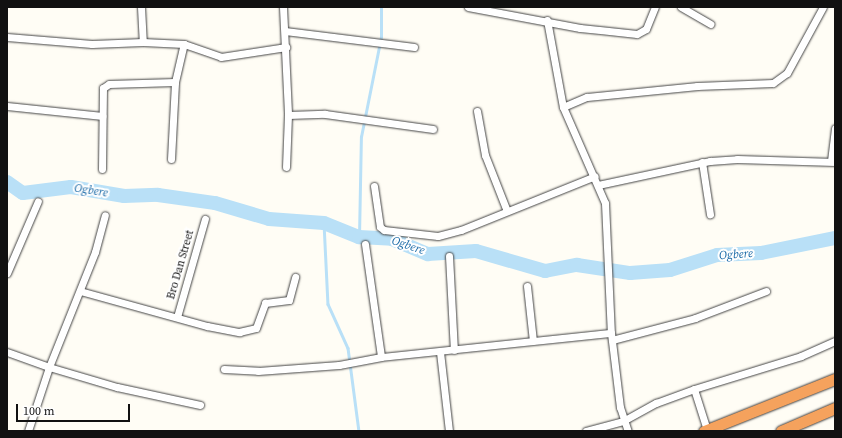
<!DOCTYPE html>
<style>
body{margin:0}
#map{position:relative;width:842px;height:438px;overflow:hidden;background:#fffdf5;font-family:"Source Serif 4",serif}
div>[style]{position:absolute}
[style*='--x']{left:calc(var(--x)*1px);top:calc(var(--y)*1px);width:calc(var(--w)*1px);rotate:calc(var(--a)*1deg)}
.stream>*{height:2.5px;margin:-1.25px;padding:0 1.25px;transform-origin:1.25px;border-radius:1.25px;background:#b9e0f7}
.river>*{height:14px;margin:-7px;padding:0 7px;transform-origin:7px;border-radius:7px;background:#b9e0f7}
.roads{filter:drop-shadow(0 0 1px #444) drop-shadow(0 0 1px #444)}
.minor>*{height:7px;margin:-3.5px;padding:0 3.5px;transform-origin:3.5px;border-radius:3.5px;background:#fff}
.highway>*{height:11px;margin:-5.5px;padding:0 5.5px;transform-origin:5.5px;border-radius:5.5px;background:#f5a25d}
span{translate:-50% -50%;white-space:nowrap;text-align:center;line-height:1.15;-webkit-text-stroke:4px #fff;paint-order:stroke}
.street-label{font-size:11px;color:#111}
.water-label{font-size:12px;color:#1768a6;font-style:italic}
.frame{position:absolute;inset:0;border:8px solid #111;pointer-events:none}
.scale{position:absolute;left:16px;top:404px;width:114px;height:18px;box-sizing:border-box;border:2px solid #111;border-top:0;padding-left:5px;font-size:12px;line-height:14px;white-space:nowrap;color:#111;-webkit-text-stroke:3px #fff;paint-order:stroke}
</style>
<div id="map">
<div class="stream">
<div style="--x:324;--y:223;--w:81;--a:87.2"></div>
<div style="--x:328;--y:304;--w:48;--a:65.6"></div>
<div style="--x:348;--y:348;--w:84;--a:82.5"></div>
<div style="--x:359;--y:237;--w:100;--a:-88.9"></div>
<div style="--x:361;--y:137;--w:102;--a:-78.7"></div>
<div style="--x:381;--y:37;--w:30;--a:-90"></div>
</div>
<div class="river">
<div style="--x:7;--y:182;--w:19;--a:35"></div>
<div style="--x:23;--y:193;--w:48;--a:-7.1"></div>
<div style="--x:71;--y:187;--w:54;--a:9.6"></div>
<div style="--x:124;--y:196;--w:34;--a:-2"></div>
<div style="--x:158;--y:195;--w:58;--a:8"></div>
<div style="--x:215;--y:203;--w:56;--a:16.5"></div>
<div style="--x:269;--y:219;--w:55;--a:4.2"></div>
<div style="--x:324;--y:223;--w:38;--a:22"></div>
<div style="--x:359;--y:237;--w:33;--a:3"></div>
<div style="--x:392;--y:239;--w:39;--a:23"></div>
<div style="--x:428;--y:254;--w:48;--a:-3.6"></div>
<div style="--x:476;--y:251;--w:72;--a:16.2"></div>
<div style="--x:545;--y:271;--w:33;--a:-11"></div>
<div style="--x:577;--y:265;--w:54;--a:8.6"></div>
<div style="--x:630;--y:273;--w:40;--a:-4.3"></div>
<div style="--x:670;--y:270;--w:49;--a:-17.7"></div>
<div style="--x:717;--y:255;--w:44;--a:-2.6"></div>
<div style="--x:761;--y:253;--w:76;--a:-11.5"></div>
</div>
<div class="roads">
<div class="minor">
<div style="--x:141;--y:7;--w:35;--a:87"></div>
<div style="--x:283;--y:7;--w:108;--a:87.3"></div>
<div style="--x:288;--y:115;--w:52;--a:92.2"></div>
<div style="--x:468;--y:7;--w:114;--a:10.6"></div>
<div style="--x:580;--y:28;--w:57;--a:6"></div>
<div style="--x:637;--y:34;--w:10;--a:-29"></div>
<div style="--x:646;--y:29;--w:24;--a:-68"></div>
<div style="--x:681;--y:7;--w:34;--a:30"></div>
<div style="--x:547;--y:20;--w:88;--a:79.6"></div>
<div style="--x:563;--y:107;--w:105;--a:66.4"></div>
<div style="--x:605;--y:203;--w:130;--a:87.4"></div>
<div style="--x:611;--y:333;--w:75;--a:83.1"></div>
<div style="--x:620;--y:407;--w:25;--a:72"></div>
<div style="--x:285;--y:31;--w:130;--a:7.1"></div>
<div style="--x:7;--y:37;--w:85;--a:4.7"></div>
<div style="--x:92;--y:44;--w:51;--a:-2.2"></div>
<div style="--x:143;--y:42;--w:41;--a:2.8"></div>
<div style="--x:184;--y:44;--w:39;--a:19"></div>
<div style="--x:221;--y:57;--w:66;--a:-8.7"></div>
<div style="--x:7;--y:106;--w:96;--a:6"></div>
<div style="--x:563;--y:107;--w:26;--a:-23"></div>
<div style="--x:587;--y:97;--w:111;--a:-5.7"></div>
<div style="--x:697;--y:86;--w:76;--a:-2.3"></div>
<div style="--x:773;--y:83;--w:17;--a:-36"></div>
<div style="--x:787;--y:73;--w:75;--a:-61.4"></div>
<div style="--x:477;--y:111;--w:45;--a:79.7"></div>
<div style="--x:485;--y:155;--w:60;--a:68.6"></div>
<div style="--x:288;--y:115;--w:37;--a:-2"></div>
<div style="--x:325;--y:114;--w:109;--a:7.9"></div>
<div style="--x:171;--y:159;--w:77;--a:-87"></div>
<div style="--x:175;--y:82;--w:39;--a:-77"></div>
<div style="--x:831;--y:161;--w:33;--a:-83"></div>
<div style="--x:702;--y:162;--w:53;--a:81.3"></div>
<div style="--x:102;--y:169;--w:81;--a:-89.3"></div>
<div style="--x:103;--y:88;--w:7;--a:-34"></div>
<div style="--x:109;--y:84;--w:66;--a:-1.7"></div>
<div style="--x:598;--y:185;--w:115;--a:-12.1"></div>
<div style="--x:710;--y:161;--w:27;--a:-4"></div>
<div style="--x:737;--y:159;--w:98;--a:1.8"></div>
<div style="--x:374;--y:186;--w:41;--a:81.7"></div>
<div style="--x:380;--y:227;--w:5;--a:37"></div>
<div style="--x:384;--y:230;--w:54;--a:6.3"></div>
<div style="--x:438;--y:236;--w:24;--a:-15"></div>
<div style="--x:461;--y:230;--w:144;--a:-21.9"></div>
<div style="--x:365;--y:244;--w:114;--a:81.9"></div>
<div style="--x:449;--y:256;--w:94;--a:87"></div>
<div style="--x:7;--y:273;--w:78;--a:-66.7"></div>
<div style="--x:527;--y:286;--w:55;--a:83.8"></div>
<div style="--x:80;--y:291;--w:132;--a:15.4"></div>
<div style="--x:207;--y:326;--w:33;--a:11"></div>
<div style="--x:239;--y:332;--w:17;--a:-13"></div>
<div style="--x:256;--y:328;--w:27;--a:-70"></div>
<div style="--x:265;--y:303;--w:24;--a:-7"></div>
<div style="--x:289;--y:300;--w:24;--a:-75"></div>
<div style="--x:177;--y:317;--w:102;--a:-74.1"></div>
<div style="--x:612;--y:340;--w:86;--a:-14.8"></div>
<div style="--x:695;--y:318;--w:76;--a:-20.8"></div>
<div style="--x:7;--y:352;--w:45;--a:19.7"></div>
<div style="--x:49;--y:367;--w:71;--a:16.4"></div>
<div style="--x:117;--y:387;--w:85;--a:12.2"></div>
<div style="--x:440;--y:352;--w:80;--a:83.5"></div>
<div style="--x:224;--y:369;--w:34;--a:3"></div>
<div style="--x:258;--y:371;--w:81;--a:-4.2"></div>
<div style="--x:339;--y:365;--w:43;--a:-10.8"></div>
<div style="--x:381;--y:357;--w:231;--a:-6"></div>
<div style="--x:694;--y:389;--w:43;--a:72.4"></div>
<div style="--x:28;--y:431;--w:67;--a:-71.8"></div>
<div style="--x:49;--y:367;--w:124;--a:-68.2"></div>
<div style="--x:95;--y:252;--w:38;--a:-75"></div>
<div style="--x:586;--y:431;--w:38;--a:-15"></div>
<div style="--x:623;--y:421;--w:38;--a:-29"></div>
<div style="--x:656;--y:403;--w:40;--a:-20.2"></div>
<div style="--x:694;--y:389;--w:112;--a:-17.1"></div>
<div style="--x:801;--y:356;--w:37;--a:-24"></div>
</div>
<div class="highway">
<div style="--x:704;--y:431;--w:141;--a:-21.7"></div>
<div style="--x:781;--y:431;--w:59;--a:-23.1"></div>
</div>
</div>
<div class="street-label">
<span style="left:181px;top:265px;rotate:-74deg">Bro Dan Street</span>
</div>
<div class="water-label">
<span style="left:91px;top:191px;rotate:9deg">Ogbere</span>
<span style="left:408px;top:246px;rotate:19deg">Ogbere</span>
<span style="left:736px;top:255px;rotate:-4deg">Ogbere</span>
</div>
<div class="frame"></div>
<div class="scale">100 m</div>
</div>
